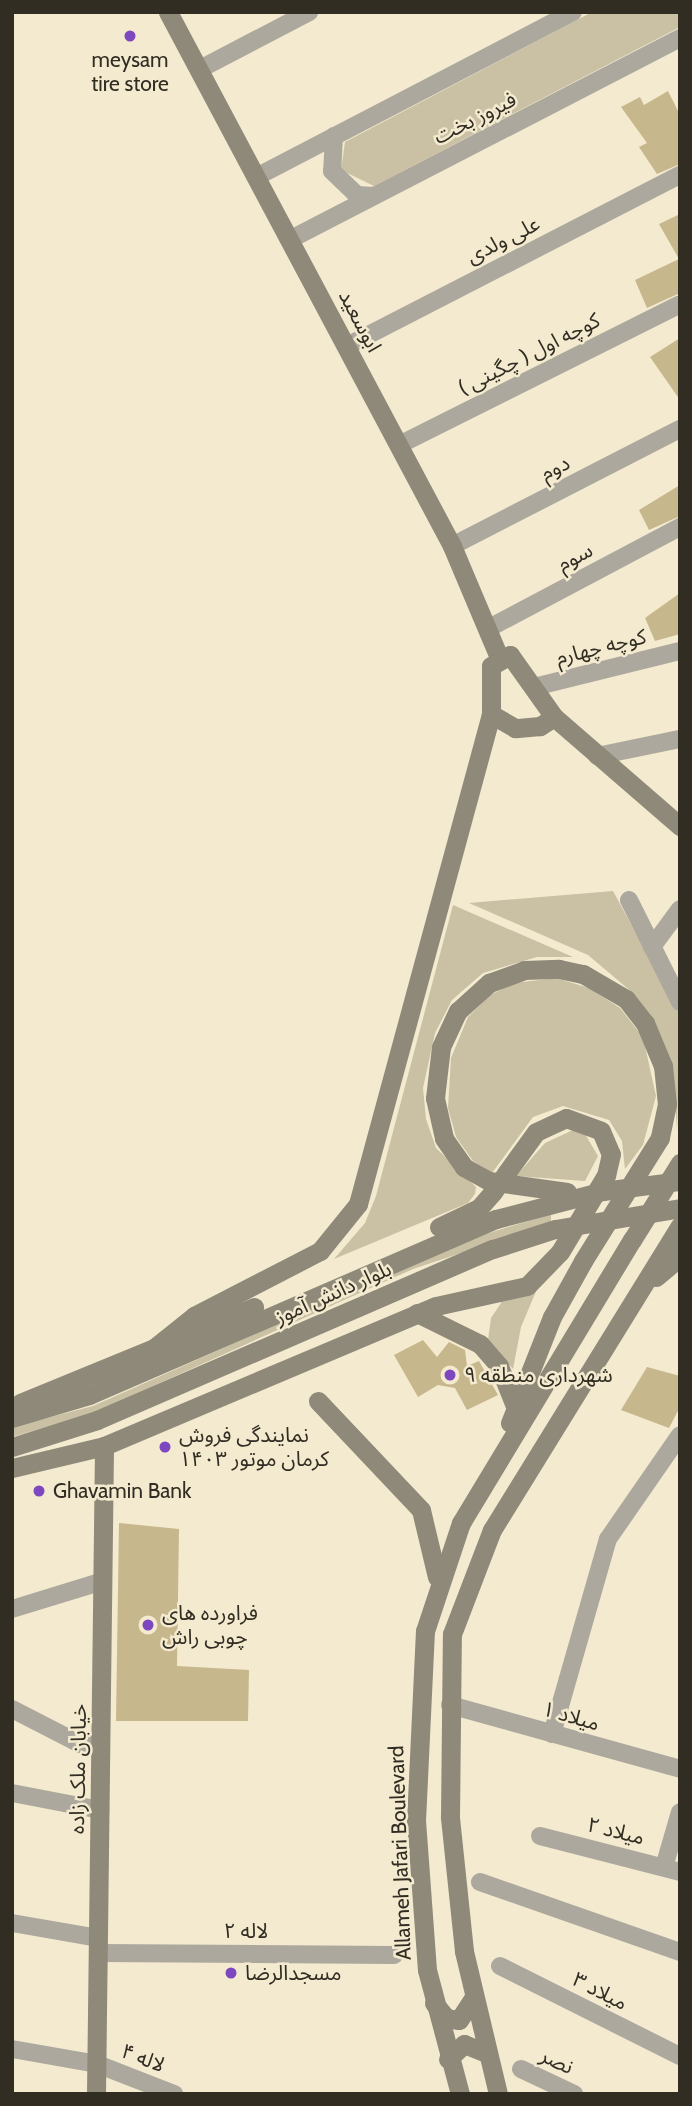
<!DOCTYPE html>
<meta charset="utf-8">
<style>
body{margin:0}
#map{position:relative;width:692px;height:2106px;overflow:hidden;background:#f3eacf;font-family:Cabin,"Noto Sans Arabic",sans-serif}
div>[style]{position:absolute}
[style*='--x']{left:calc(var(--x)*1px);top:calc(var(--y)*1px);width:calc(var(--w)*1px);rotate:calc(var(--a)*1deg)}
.green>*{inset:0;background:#cac1a5}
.building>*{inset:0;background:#c7b78c}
.minor>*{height:18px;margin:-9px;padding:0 9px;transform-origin:9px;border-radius:9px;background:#aca89d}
.secondary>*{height:19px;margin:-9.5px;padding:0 9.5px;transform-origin:9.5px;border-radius:9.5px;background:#8e8978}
.secondary-bridge>*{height:19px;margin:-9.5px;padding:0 9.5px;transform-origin:9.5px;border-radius:9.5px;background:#8e8978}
.dots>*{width:19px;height:19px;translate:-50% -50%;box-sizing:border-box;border:4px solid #f3eacf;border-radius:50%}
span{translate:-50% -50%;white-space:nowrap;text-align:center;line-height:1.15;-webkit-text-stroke:5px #f3eacf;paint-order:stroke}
.poi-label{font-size:21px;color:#312d23}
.left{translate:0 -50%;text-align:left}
.street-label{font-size:21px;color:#312d23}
.frame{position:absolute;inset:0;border:14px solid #312d23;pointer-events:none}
</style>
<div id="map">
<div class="green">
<div style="clip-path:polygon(592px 12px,680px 12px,680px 27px,374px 186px,341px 170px,345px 142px)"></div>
<div style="clip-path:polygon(613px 891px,680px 1015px,677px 1131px,674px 1083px,651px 1018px,633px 993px,588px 955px,469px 903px)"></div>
<div style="clip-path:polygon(453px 905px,573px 957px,537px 957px,483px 973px,452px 1000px,435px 1033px,423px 1088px,426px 1119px,436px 1148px,476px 1187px,475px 1194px,468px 1203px,334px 1259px,365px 1223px,376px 1196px)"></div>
<div style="clip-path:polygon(556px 978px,589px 988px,620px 1008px,643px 1037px,656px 1096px,643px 1145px,625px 1169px,622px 1141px,609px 1120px,563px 1106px,533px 1117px,492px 1173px,473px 1161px,456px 1137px,448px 1108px,451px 1058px,468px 1017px,490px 995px,514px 983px)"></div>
<div style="clip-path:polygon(573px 1130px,585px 1134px,598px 1156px,585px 1181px,516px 1176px,545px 1143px)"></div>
<div style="clip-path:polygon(551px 1214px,551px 1223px,413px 1269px,91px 1414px,12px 1437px,12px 1427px,93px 1406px,466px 1240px)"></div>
<div style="clip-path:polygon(537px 1289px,521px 1327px,513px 1369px,488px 1340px,491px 1318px,503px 1300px)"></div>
</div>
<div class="building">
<div style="clip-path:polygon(668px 91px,680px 115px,680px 164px,657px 174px,639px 147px,647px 143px,621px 107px,640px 97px,644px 105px)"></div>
<div style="clip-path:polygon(680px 214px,680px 293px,647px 308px,635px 280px,679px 259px,659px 224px)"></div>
<div style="clip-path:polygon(680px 338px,680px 400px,650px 357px)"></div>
<div style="clip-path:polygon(680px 485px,680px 516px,649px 530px,639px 510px)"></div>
<div style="clip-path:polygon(680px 593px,680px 634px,655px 641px,645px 618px)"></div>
<div style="clip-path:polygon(423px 1340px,437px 1357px,449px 1342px,465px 1350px,467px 1366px,479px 1361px,498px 1395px,467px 1410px,455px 1388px,438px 1385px,418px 1397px,394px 1355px)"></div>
<div style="clip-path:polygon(647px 1367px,680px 1376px,680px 1407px,669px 1428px,621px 1410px)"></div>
<div style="clip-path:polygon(119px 1523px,179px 1529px,177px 1666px,249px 1670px,248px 1721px,116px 1721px)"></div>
</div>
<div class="minor">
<div style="--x:202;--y:68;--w:121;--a:-27.6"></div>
<div style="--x:334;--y:136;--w:35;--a:93"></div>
<div style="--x:332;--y:171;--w:35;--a:44"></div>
<div style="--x:357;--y:195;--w:17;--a:3"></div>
<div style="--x:258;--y:176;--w:355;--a:-27.5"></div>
<div style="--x:291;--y:239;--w:438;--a:-27.3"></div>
<div style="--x:347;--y:346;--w:374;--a:-27.2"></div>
<div style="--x:399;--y:445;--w:314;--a:-26.6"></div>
<div style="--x:452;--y:546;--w:256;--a:-27.2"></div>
<div style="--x:491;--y:627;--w:214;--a:-27.9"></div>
<div style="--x:534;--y:687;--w:150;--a:-13.9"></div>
<div style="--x:597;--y:756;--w:85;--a:-11.6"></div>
<div style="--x:629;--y:900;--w:114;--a:63.4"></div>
<div style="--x:652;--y:947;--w:47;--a:-53.6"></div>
<div style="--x:12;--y:1609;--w:95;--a:-17.1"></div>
<div style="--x:450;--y:1705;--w:239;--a:15.5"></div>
<div style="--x:12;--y:1709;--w:76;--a:27.2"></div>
<div style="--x:80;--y:1744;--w:21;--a:3"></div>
<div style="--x:552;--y:1734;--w:203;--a:-74"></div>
<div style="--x:608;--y:1539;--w:126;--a:-55.3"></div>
<div style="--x:12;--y:1793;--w:90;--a:10.9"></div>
<div style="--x:540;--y:1836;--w:145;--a:14.4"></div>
<div style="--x:664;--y:1867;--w:57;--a:-73.8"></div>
<div style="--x:480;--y:1882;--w:212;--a:19.3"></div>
<div style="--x:12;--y:1923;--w:87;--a:9.9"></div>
<div style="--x:98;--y:1953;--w:296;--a:0.4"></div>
<div style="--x:500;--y:1966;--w:201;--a:26.6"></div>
<div style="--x:12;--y:2049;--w:86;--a:10"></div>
<div style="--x:97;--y:2064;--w:83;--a:21.3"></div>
<div style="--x:521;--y:2069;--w:59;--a:25.3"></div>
</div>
<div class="secondary">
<div style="--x:168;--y:12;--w:605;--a:61.99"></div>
<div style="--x:452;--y:546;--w:121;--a:67.1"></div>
<div style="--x:510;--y:655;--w:76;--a:54.6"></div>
<div style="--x:554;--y:717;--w:17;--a:147"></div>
<div style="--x:540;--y:726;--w:25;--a:175"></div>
<div style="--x:515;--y:728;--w:28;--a:-150"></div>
<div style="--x:491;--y:714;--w:48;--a:-90"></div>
<div style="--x:491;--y:666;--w:22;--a:-30"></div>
<div style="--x:554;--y:717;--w:167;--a:40.9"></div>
<div style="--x:507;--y:1172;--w:49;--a:-54.1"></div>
<div style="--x:536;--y:1132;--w:33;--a:-25"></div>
<div style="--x:566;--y:1118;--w:37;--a:20"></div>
<div style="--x:601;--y:1131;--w:25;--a:67"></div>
<div style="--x:611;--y:1154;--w:22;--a:103"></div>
<div style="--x:567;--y:1192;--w:79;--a:-172"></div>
<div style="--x:489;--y:1181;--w:29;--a:-151"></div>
<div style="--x:464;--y:1167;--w:35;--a:-125"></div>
<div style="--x:444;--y:1138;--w:41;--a:-102.7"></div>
<div style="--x:435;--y:1098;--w:51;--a:-83.3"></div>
<div style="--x:441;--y:1047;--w:40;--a:-65"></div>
<div style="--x:458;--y:1011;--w:42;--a:-42.1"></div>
<div style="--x:489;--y:983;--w:37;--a:-20"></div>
<div style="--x:524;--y:970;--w:35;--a:-2"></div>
<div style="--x:559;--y:969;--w:25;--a:12"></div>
<div style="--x:583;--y:974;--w:50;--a:30.2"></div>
<div style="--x:626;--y:999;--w:31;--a:52"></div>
<div style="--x:645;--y:1023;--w:47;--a:67.3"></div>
<div style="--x:663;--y:1066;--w:38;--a:84"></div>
<div style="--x:667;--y:1104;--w:35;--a:102"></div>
<div style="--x:439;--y:1227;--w:44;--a:-25.4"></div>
<div style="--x:479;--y:1208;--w:21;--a:-49"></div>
<div style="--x:656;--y:1277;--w:31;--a:-40"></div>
<div style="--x:417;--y:1313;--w:70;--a:26.2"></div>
<div style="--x:480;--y:1344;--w:29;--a:49"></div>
<div style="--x:499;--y:1366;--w:43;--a:68.2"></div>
<div style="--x:148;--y:1353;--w:59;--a:-38.8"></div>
<div style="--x:194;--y:1316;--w:142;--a:-27.3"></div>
<div style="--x:320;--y:1251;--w:60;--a:-51"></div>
<div style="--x:358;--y:1204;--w:508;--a:-74.81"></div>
<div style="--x:318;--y:1401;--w:150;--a:46.6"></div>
<div style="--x:421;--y:1510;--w:69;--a:76.6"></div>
<div style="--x:20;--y:1403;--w:253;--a:-22.3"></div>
<div style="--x:12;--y:1418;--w:80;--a:-16.6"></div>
<div style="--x:89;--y:1395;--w:443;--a:-23.4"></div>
<div style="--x:496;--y:1219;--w:111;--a:-14.7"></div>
<div style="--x:603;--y:1191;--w:78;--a:-7.4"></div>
<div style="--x:510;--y:1423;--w:114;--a:-68.4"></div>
<div style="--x:552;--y:1317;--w:64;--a:-61"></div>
<div style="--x:12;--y:1447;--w:89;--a:-17.6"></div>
<div style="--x:97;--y:1420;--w:431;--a:-23.4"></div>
<div style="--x:493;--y:1249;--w:65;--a:-17.9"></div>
<div style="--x:555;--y:1229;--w:127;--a:-9.5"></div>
<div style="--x:12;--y:1468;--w:95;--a:-13.4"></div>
<div style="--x:104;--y:1446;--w:360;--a:-22.9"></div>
<div style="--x:436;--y:1306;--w:93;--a:-12.4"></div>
<div style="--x:527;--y:1286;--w:47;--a:-45.9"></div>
<div style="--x:434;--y:2003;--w:19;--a:51"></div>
<div style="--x:446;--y:2018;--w:13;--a:9"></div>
<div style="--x:459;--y:2020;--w:27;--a:-57"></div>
<div style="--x:448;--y:2059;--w:22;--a:-43"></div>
<div style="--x:464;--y:2044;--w:24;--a:22"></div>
<div style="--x:96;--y:2094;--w:648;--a:-89.29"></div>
<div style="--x:460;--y:2094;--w:128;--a:-104.9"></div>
<div style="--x:427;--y:1970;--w:149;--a:-94.2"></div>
<div style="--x:416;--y:1821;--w:190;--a:-87.3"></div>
<div style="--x:425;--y:1631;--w:114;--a:-71.6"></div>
<div style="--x:461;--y:1523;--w:331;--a:-58.9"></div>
<div style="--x:498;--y:2094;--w:147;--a:-103.4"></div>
<div style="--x:464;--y:1951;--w:135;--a:-96"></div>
<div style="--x:450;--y:1817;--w:183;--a:-89.4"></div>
<div style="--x:452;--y:1634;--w:111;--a:-69"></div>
<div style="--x:492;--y:1530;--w:357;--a:-58.3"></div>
</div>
<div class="secondary-bridge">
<div style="--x:493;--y:1192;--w:24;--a:-55"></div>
<div style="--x:632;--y:1240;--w:91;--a:-58.1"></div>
<div style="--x:560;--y:1252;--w:90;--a:-59.1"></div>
<div style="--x:583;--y:1261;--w:145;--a:-58"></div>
</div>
<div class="dots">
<div style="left:130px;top:36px;background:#7d47bf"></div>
<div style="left:450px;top:1375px;background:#7d47bf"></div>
<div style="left:165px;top:1447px;background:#7d47bf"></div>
<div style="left:39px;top:1491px;background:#7d47bf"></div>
<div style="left:148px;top:1625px;background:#7d47bf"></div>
<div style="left:231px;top:1973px;background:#7d47bf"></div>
</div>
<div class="poi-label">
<span style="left:130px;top:72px">meysam<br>tire store</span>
<span class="left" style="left:464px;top:1375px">شهرداری منطقه ۹</span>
<span class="left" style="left:179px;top:1447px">نمایندگی فروش<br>۱۴۰۳ کرمان موتور</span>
<span class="left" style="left:53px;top:1491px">Ghavamin Bank</span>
<span class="left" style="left:162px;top:1625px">فراورده های<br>چوبی راش</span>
<span class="left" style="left:245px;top:1973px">مسجدالرضا</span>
</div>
<div class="street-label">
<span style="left:475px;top:118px;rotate:-27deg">فیروز بخت</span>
<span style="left:503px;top:240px;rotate:-27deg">علی ولدی</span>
<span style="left:360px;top:321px;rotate:62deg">ابوسعید</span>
<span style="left:529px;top:354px;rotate:-27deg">کوچه اول ( چگینی )</span>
<span style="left:555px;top:468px;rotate:-27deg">دوم</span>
<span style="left:575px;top:557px;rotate:-28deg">سوم</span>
<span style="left:601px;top:647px;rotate:-14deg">کوچه چهارم</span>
<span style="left:333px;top:1293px;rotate:-24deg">بلوار دانش آموز</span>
<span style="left:571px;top:1716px;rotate:16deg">میلاد ۱</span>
<span style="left:78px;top:1769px;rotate:-89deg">خیابان ملک زاده</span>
<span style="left:616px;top:1831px;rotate:14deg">میلاد ۲</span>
<span style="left:400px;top:1853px;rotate:-92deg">Allameh Jafari Boulevard</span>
<span style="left:246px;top:1931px">لاله ۲</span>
<span style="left:600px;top:1991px;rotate:27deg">میلاد ۳</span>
<span style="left:143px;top:2058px;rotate:21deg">لاله ۴</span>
<span style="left:557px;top:2061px;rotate:25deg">نصر</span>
</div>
<div class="frame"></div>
</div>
